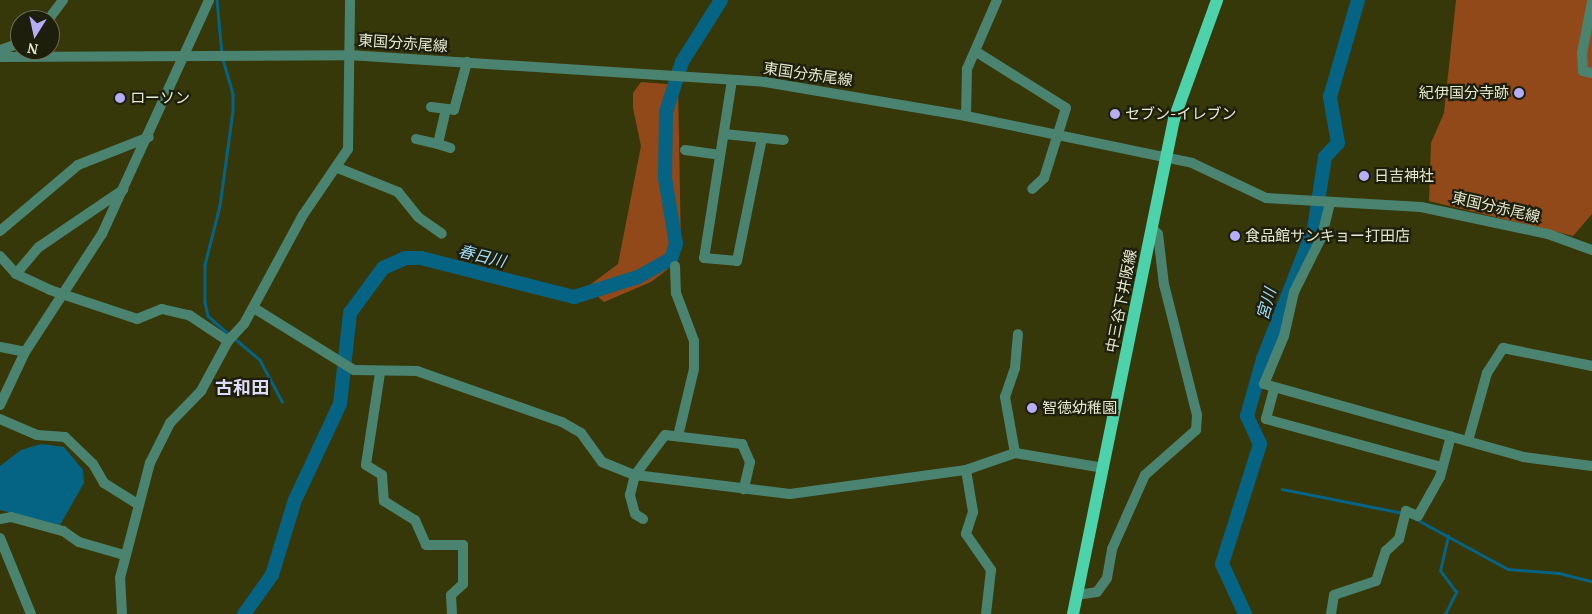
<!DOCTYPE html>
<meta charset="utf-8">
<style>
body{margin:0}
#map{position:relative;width:1592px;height:614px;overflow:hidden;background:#373809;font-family:"PT Serif","Noto Sans JP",serif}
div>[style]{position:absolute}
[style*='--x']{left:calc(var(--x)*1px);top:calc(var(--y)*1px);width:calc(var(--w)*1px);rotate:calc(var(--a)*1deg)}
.green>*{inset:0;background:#914919}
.water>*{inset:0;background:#056384}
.stream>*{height:2.5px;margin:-1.25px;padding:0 1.25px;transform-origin:1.25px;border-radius:1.25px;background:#056384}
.river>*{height:14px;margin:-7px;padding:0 7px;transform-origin:7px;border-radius:7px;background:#056384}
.minor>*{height:10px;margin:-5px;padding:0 5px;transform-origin:5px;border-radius:5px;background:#4a8471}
.major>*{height:12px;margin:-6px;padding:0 6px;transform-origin:6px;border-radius:6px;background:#4cd3ab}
.dots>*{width:14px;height:14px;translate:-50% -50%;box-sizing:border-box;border:2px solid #1d1e0b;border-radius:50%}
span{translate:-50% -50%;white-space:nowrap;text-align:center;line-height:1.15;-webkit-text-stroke:4.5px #1d1e0b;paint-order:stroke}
.street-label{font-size:15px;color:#e7e9d1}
.poi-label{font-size:15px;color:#e7e9d1}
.right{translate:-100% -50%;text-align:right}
.left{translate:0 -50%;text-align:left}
.water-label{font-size:16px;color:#a2defc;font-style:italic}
.quarter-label{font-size:18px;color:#dedbf9;font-weight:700}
.north{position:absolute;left:10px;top:10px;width:50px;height:50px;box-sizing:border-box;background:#1d1e0b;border:1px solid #6e6f5a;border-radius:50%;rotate:190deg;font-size:14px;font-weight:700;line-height:20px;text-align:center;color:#e7e9d1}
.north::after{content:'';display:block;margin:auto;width:18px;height:22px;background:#b6acf8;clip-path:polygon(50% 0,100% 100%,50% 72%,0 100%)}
</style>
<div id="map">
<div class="green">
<div style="clip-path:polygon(1456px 0,1592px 0,1592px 214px,1573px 236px,1429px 201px,1431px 143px,1444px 113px)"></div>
<div style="clip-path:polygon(641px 82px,678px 85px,681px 248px,668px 269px,651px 282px,604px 302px,587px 287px,618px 264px,641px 146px,633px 108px,633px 93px)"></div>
</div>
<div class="water">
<div style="clip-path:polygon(41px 444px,64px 447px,83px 470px,84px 483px,60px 525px,0 510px,0 466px,21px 450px)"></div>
</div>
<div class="stream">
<div style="--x:217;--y:0;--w:54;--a:84.7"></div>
<div style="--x:223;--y:59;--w:37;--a:74"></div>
<div style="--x:233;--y:95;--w:16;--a:90"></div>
<div style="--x:233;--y:111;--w:96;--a:97.8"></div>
<div style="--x:220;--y:206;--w:61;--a:104.3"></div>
<div style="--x:205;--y:265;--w:37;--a:90"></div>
<div style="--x:205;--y:302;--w:14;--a:78"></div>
<div style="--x:208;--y:316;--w:28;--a:41"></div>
<div style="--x:234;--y:338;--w:34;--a:40"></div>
<div style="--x:260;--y:360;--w:47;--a:61.8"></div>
<div style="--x:1282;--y:489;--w:123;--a:11.2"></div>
<div style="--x:1418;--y:520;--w:102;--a:28.6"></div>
<div style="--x:1508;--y:569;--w:51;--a:4.5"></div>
<div style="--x:1559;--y:573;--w:34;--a:14"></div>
<div style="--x:1445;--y:614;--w:25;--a:-63"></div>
<div style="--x:1456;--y:592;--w:26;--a:-127"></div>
<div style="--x:1440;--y:571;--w:36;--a:-77"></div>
</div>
<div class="river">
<div style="--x:244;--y:614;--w:48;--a:-54.3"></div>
<div style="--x:272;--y:575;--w:78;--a:-73"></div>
<div style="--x:295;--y:500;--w:106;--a:-64.9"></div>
<div style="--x:340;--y:404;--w:92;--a:-83.7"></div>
<div style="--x:350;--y:313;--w:56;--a:-53.7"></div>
<div style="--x:383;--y:268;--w:24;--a:-24"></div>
<div style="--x:405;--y:258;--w:16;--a:0"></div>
<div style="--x:421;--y:258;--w:158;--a:14.3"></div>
<div style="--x:574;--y:297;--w:67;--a:-17.4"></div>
<div style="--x:638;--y:277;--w:38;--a:-29"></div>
<div style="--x:671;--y:259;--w:16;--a:-72"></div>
<div style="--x:676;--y:244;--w:67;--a:-99.5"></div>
<div style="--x:665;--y:178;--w:66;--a:-89.1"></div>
<div style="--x:666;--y:112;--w:52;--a:-72.3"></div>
<div style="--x:682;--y:62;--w:73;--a:-57.8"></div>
<div style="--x:1245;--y:614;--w:55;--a:-114.7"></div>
<div style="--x:1222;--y:564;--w:126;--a:-72.4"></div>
<div style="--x:1260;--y:444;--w:31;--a:-115"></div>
<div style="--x:1247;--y:416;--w:59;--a:-74.3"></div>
<div style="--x:1263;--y:359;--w:141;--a:-68.7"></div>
<div style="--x:1314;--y:228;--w:72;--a:-81.2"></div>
<div style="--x:1325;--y:157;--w:19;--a:-47"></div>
<div style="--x:1338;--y:143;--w:47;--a:-99.9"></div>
<div style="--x:1330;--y:97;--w:101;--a:-73.9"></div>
</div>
<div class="minor">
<div style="--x:1592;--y:2;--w:52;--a:101.1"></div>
<div style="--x:1582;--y:53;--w:18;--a:87"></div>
<div style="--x:1583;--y:71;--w:9;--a:13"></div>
<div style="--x:48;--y:20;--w:25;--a:-53"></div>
<div style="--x:0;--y:50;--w:21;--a:-19"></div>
<div style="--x:975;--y:51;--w:107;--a:32.1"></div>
<div style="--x:1066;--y:108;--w:73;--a:107.4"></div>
<div style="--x:1044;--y:178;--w:16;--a:137"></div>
<div style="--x:0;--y:57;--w:349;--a:-0.3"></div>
<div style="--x:349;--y:55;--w:417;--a:3.7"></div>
<div style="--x:765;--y:82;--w:204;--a:9.6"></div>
<div style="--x:966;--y:116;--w:231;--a:11.7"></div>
<div style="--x:1192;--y:163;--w:82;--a:25.3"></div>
<div style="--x:1266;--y:198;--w:155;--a:3.3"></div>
<div style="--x:1421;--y:207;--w:130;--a:12"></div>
<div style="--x:1548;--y:234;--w:47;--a:20"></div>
<div style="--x:732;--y:80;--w:180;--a:98.9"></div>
<div style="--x:704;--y:258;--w:33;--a:5"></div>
<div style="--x:737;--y:261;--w:126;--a:-78.5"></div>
<div style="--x:431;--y:107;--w:23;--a:7"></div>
<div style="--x:454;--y:110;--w:50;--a:-74.8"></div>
<div style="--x:446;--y:109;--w:36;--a:103"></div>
<div style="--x:438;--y:144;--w:13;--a:18"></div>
<div style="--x:966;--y:116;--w:47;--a:-88.8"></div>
<div style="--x:967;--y:69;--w:75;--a:-66.5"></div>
<div style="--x:724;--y:134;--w:60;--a:5.7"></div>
<div style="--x:416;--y:139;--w:23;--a:13"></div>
<div style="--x:685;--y:150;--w:35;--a:8"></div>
<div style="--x:338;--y:168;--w:65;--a:21.8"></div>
<div style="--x:398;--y:192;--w:32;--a:51"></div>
<div style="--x:418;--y:217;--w:29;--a:35"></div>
<div style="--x:1330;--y:203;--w:36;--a:104"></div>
<div style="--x:1321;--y:238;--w:60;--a:116.6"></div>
<div style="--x:1294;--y:292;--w:45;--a:102.8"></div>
<div style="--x:1284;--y:336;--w:52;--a:112.6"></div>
<div style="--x:1264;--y:384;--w:269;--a:15.7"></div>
<div style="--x:1523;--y:457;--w:70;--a:7.4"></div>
<div style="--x:0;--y:231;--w:102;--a:-40.2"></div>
<div style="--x:78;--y:165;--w:76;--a:-21.5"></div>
<div style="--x:0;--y:256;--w:24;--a:48"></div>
<div style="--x:16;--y:274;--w:38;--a:25"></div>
<div style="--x:50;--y:290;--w:92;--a:18.4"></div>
<div style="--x:137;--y:319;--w:27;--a:-22"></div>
<div style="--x:162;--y:309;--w:28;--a:13"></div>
<div style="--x:189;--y:315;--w:47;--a:33.7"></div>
<div style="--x:675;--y:266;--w:27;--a:88"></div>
<div style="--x:676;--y:293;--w:51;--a:69.4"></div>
<div style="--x:694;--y:341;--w:28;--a:90"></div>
<div style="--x:694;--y:369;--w:69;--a:103.4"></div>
<div style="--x:16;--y:274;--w:35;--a:-50"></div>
<div style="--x:39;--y:247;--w:102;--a:-34.2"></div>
<div style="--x:254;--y:308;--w:118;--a:31.8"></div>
<div style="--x:354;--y:370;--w:63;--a:0.9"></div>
<div style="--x:417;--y:371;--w:154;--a:19.4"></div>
<div style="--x:562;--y:422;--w:22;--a:30"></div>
<div style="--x:581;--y:433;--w:36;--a:54"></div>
<div style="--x:602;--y:462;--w:35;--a:22"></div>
<div style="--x:635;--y:475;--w:156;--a:7"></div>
<div style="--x:790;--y:494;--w:178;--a:-7.8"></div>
<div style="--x:966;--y:470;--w:52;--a:-19.1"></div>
<div style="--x:1015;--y:453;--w:90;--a:9.6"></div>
<div style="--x:0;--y:347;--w:25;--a:11"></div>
<div style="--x:380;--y:373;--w:93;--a:98.7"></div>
<div style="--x:366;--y:465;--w:19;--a:32"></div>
<div style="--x:382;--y:475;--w:26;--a:86"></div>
<div style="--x:384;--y:501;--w:36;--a:32"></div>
<div style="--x:415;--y:520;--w:27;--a:66"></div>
<div style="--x:426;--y:545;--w:37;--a:0"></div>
<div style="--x:463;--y:545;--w:39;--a:90"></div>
<div style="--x:463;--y:584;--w:16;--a:137"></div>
<div style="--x:451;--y:595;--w:19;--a:87"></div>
<div style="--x:1274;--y:389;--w:31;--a:105"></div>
<div style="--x:1266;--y:419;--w:182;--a:15.3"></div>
<div style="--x:0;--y:405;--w:59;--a:-64.7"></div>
<div style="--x:25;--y:352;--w:141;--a:-56.9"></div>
<div style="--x:102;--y:234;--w:257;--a:-65.4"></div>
<div style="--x:0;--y:419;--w:40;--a:23.4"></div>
<div style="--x:37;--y:435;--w:28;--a:4"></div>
<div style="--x:65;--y:437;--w:39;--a:44"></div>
<div style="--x:93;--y:464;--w:22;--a:60"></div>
<div style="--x:104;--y:483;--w:38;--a:32"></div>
<div style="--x:1468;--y:441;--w:71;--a:-74.4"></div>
<div style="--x:1487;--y:373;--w:30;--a:-57"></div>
<div style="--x:1503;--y:348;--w:91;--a:11.4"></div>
<div style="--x:1015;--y:453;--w:57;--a:-100.1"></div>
<div style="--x:1005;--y:397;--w:31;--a:-71"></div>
<div style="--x:1015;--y:368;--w:34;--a:-85"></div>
<div style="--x:966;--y:470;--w:43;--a:80.5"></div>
<div style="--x:973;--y:512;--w:23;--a:108"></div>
<div style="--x:966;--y:534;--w:44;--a:55.2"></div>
<div style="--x:991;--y:570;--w:44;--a:96.5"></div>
<div style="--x:0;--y:519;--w:11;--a:-10"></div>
<div style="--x:11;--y:517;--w:54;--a:15.1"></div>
<div style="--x:63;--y:531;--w:19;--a:35"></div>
<div style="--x:79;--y:542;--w:47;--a:16.1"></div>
<div style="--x:643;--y:519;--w:9;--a:-148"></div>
<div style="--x:635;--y:514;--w:20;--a:-105"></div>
<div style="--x:630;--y:495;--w:21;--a:-76"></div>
<div style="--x:635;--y:475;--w:50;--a:-53.1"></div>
<div style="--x:665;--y:435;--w:78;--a:6.7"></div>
<div style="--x:742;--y:444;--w:20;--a:66"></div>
<div style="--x:750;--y:462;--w:28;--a:103"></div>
<div style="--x:0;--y:538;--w:82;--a:67.8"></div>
<div style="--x:1076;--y:595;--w:21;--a:-8"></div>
<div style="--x:1097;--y:592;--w:17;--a:-54"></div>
<div style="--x:1107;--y:578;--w:29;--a:-80"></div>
<div style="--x:1112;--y:549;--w:81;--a:-66"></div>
<div style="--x:1145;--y:475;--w:68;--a:-41.4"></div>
<div style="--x:1196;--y:430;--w:15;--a:-86"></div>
<div style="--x:1197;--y:415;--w:134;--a:-104.2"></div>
<div style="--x:1164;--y:285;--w:51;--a:-96.7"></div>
<div style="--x:1158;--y:234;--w:8;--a:-135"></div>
<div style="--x:122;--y:614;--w:36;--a:-93"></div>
<div style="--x:120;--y:578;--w:119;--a:-75.4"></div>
<div style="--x:150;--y:463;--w:45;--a:-63.4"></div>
<div style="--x:170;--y:423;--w:45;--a:-45.9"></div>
<div style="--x:201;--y:391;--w:57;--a:-61.6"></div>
<div style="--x:228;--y:341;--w:23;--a:-47"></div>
<div style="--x:244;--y:324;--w:124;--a:-61.6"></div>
<div style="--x:303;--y:215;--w:80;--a:-55.7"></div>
<div style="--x:348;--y:149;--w:149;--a:-89.2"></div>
<div style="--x:1331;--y:614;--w:19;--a:-81"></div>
<div style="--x:1334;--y:595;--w:44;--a:-18.4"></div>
<div style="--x:1376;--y:581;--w:32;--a:-72"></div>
<div style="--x:1386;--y:551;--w:18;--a:-43"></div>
<div style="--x:1399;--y:539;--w:29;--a:-76"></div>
<div style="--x:1406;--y:511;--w:13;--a:23"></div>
<div style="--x:1418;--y:516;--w:45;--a:-60.6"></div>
<div style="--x:1440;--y:477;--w:42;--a:-75"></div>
</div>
<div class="major">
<div style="--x:1073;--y:614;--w:505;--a:-78.47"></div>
<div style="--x:1174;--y:119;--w:127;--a:-70.1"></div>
</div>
<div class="dots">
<div style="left:1519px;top:93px;background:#b6acf8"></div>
<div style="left:120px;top:98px;background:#b6acf8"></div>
<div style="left:1115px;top:114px;background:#b6acf8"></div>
<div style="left:1364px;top:176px;background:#b6acf8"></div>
<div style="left:1235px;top:236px;background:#b6acf8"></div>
<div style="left:1032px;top:408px;background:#b6acf8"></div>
</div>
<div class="street-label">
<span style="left:403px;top:43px;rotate:4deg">東国分赤尾線</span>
<span style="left:808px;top:74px;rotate:8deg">東国分赤尾線</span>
<span style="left:1496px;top:207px;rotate:13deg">東国分赤尾線</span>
<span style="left:1121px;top:301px;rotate:-79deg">中三谷下井阪線</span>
</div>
<div class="poi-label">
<span class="right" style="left:1509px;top:93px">紀伊国分寺跡</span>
<span class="left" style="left:130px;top:98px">ローソン</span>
<span class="left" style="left:1125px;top:114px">セブン-イレブン</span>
<span class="left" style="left:1374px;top:176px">日吉神社</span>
<span class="left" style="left:1245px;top:236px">食品館サンキョー打田店</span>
<span class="left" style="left:1042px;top:408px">智徳幼稚園</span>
</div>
<div class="water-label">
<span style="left:482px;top:256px;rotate:14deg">春日川</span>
<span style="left:1266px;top:304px;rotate:-74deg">宮川</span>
</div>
<div class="quarter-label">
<span style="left:242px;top:387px">古和田</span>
</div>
<div class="north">N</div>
</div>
